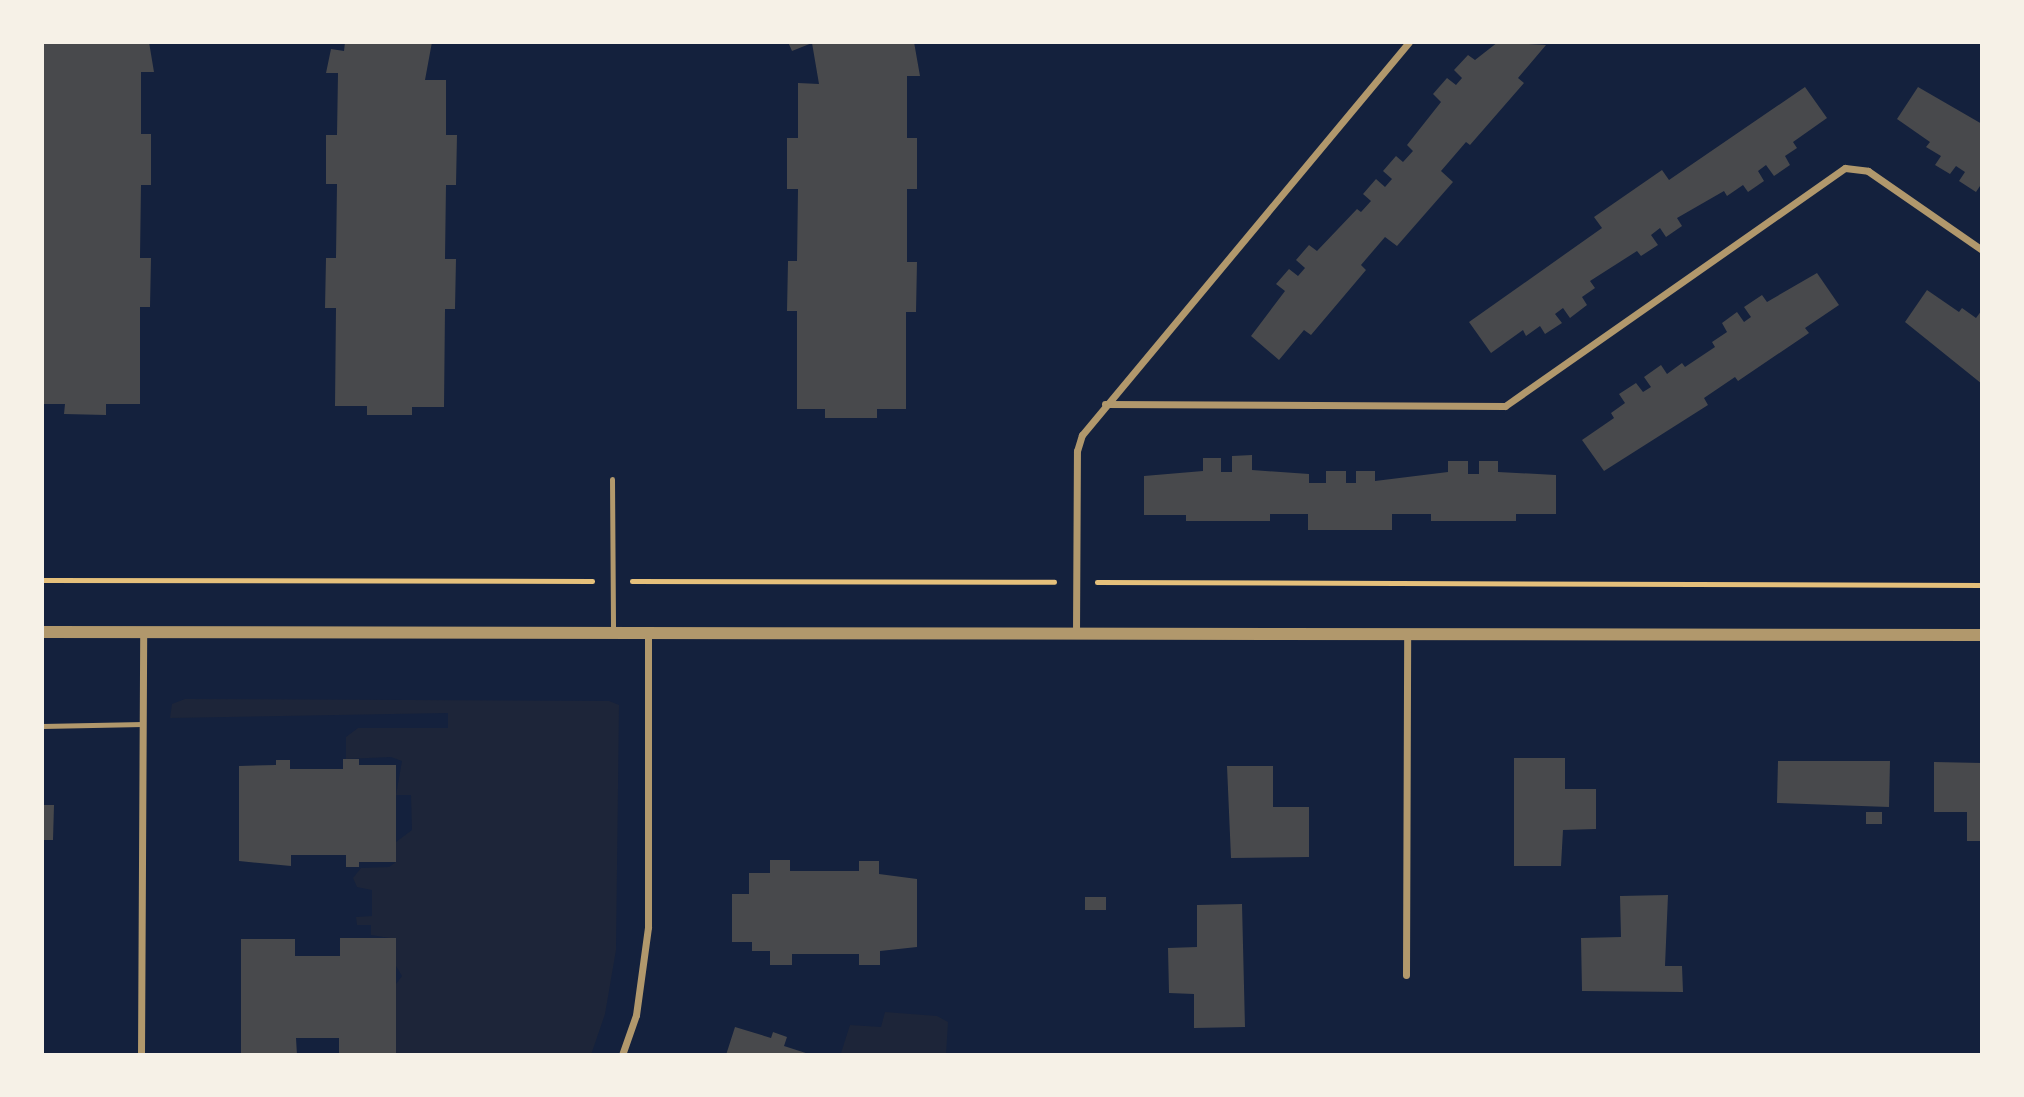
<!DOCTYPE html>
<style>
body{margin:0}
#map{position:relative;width:2024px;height:1097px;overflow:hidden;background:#14213d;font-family:Barlow,sans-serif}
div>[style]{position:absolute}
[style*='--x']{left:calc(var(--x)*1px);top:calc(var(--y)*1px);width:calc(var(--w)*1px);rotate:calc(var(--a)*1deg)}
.green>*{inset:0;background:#1d2539}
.building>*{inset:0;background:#48494c}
.path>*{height:4.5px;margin:-2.25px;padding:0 2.25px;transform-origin:2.25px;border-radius:2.25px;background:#e5c07b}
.service>*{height:5px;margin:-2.5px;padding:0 2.5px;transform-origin:2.5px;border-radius:2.5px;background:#b1986c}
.minor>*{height:7px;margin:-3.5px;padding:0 3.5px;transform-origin:3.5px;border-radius:3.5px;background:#b1986c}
.tertiary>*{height:12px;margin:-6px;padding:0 6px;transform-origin:6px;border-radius:6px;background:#b1986c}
span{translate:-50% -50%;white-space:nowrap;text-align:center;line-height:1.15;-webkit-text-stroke:5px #f6f1e7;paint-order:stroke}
.frame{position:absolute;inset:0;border:44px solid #f6f1e7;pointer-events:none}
</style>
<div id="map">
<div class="green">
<div style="clip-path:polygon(185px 699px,609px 701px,619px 705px,616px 950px,605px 1014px,591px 1055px,396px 1055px,396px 984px,402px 976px,396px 966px,396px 939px,371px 935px,371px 925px,357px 925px,356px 917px,372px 916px,372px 890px,357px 887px,353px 878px,361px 868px,389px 867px,396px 862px,396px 842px,412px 830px,411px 795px,396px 795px,402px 761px,391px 757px,346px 759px,346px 737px,358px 728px,448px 728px,448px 713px,170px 718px,172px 704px)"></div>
<div style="clip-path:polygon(885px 1012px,937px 1016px,948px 1022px,946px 1055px,841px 1053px,850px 1025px,881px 1027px)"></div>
</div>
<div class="building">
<div style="clip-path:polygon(42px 42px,149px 42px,154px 72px,141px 72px,141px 134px,151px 134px,151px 185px,141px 185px,140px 258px,151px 258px,150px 307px,140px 307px,140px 404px,106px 404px,106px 415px,64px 414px,65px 404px,42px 404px)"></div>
<div style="clip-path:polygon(345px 42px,432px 42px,425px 80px,446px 80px,446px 135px,457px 135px,456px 185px,446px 185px,445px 259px,456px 259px,455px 309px,445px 309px,444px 407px,412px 407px,412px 415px,367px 415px,367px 406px,335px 406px,336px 308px,325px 308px,326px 258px,336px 258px,337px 184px,326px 184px,326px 135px,337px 135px,338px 73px,326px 73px,331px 49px,344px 51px)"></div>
<div style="clip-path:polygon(788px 42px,914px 42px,920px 76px,907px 76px,907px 138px,917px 138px,917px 189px,907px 189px,907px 262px,917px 262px,916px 312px,906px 312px,906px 409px,877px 409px,877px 418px,825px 418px,825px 409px,797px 409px,797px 311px,787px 311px,788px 261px,797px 261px,798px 189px,787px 189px,787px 138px,798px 138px,798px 83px,819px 84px,812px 43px,792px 51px)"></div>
<div style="clip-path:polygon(1498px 42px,1546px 45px,1518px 78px,1524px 83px,1470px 145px,1466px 142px,1441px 171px,1453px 182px,1397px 246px,1385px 237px,1361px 265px,1366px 270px,1311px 335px,1304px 330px,1279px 360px,1251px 336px,1285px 291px,1276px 284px,1289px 269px,1298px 276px,1305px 268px,1296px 260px,1309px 245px,1317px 251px,1357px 209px,1361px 212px,1371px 201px,1363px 194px,1376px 179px,1385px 187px,1392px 179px,1383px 171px,1396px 156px,1403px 162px,1413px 151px,1407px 145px,1441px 102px,1433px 94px,1447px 78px,1456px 85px,1462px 78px,1454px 70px,1468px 55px,1475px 60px)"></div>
<div style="clip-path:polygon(1805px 87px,1827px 118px,1793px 142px,1797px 148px,1785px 156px,1790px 165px,1774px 176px,1766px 165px,1758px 171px,1764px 181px,1748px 192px,1743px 185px,1727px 196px,1724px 191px,1677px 218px,1682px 226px,1666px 237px,1660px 228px,1651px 235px,1658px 245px,1641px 256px,1637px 251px,1590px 281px,1595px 288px,1582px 297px,1587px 305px,1570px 318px,1563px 308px,1555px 314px,1562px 323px,1545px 334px,1540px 326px,1526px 336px,1523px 330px,1491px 353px,1469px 322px,1602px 228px,1594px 217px,1662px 170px,1669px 180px)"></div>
<div style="clip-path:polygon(1918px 87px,1982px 124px,1982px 183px,1976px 192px,1959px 181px,1965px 172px,1956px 166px,1950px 174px,1935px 165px,1941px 156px,1926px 147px,1930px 142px,1897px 119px)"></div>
<div style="clip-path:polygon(1817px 273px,1839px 305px,1805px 328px,1809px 333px,1738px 381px,1735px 377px,1704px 398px,1708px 405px,1604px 471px,1582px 440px,1614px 418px,1611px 413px,1625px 403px,1619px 394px,1636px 383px,1643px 392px,1651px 387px,1644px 377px,1661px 365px,1667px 374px,1682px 363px,1685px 367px,1715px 347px,1712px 342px,1727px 332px,1722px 323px,1737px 312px,1744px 322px,1751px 317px,1744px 307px,1762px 295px,1767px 302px)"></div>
<div style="clip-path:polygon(1927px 290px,1959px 312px,1962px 308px,1976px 318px,1982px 310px,1982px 384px,1905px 322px)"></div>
<div style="clip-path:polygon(1252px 455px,1252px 470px,1309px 474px,1309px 483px,1326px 483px,1326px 471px,1346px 471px,1346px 483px,1356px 483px,1356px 471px,1375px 471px,1375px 481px,1448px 472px,1448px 461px,1468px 461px,1468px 474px,1479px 474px,1479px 461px,1498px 461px,1498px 472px,1556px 475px,1556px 514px,1516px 514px,1516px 521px,1431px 521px,1431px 514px,1392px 514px,1392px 530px,1308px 530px,1308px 514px,1270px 514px,1270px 521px,1186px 521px,1186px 515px,1144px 515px,1144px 476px,1203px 471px,1203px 458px,1221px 458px,1221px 472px,1232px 472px,1232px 456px)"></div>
<div style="clip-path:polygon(1514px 758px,1565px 758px,1565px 789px,1596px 789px,1596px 829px,1563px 830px,1561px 866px,1514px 866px)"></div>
<div style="clip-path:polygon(343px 759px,359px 759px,359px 765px,396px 765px,396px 862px,359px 862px,359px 867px,346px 867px,346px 855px,291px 855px,291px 866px,239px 861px,239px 766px,276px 765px,276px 760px,290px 760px,290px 769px,343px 769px)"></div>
<div style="clip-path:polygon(1778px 761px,1890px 761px,1889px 807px,1777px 803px)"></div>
<div style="clip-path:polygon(1934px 762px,1982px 763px,1982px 841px,1967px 841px,1967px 812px,1934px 812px)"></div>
<div style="clip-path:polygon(1227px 766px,1273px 766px,1273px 807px,1309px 807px,1309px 857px,1231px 858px)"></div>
<div style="clip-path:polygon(42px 805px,54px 805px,53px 840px,42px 840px)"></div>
<div style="clip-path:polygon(1866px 812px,1882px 812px,1882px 824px,1866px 824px)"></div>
<div style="clip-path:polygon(770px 860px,790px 860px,790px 871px,859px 871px,859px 861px,879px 861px,879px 874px,917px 879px,917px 947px,880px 951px,880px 965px,859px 965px,859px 954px,792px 954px,792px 965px,770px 965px,770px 951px,752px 951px,752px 942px,732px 942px,732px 894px,749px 894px,749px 873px,770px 873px)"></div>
<div style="clip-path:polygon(1668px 895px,1665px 966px,1682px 966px,1683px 992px,1582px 991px,1581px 938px,1621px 937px,1620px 896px)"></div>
<div style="clip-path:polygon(1085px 897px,1106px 897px,1106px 910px,1085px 910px)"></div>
<div style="clip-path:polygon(1242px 904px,1245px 1027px,1194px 1028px,1194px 994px,1169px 993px,1168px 948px,1197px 947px,1197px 905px)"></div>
<div style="clip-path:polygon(340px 938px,396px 938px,396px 1055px,339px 1055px,339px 1038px,296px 1038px,297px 1055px,241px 1055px,241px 939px,295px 939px,295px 956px,340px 956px)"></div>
<div style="clip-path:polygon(735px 1027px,771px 1038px,773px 1032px,787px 1037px,784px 1046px,812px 1055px,726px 1055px)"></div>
</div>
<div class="path">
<div style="--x:42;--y:580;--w:550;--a:0.1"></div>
<div style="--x:632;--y:581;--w:422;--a:0.1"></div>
<div style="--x:1097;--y:582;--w:885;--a:0.19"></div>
</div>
<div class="service">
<div style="--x:612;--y:479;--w:151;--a:89.6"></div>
<div style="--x:42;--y:726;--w:101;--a:-1.1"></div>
</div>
<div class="minor">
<div style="--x:1105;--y:404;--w:400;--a:0.3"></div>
<div style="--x:1505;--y:406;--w:415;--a:-35"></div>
<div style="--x:1845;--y:168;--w:23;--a:7"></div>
<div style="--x:1868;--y:171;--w:139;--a:34.7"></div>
<div style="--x:1076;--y:634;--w:183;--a:-89.7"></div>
<div style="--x:1077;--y:451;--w:17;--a:-73"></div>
<div style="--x:1082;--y:435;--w:511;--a:-50.24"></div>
<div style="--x:1406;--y:975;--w:340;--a:-89.8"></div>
<div style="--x:141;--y:1055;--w:423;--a:-89.7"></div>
<div style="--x:622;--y:1055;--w:42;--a:-70.7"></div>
<div style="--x:636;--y:1015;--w:89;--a:-82.2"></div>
<div style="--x:648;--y:927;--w:297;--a:-90"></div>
</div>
<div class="tertiary">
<div style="--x:42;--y:632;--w:1940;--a:0.09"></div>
</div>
<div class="frame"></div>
</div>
